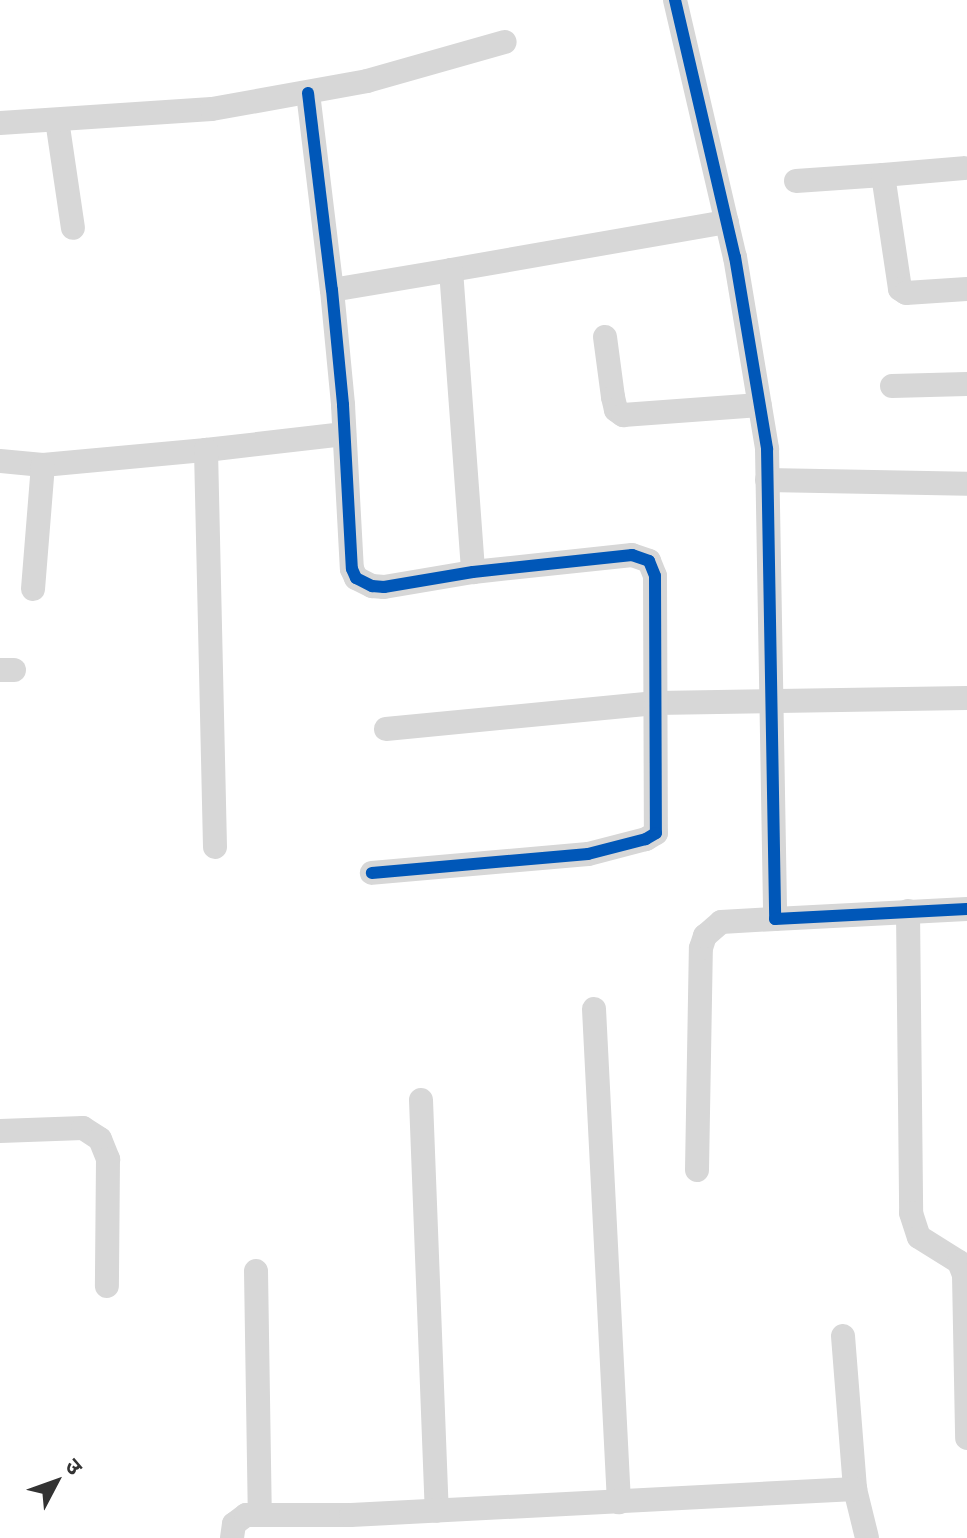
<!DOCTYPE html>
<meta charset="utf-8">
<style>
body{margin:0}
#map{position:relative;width:967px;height:1538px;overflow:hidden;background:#fff;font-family:Lato,"Noto Sans Devanagari",sans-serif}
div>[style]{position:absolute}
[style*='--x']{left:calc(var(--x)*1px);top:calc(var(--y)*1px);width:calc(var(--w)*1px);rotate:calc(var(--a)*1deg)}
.minor>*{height:24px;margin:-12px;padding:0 12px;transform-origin:12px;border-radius:12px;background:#d7d7d7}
.cycleway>*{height:12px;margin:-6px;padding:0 6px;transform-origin:6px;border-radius:6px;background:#0057b8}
span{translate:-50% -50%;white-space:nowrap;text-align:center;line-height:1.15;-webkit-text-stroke:8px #fff;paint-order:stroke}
.north{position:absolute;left:16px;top:1442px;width:80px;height:80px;-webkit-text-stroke:6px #fff;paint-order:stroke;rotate:49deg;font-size:22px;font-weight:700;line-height:32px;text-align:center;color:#333}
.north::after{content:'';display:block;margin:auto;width:28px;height:36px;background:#333;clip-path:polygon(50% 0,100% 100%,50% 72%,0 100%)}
</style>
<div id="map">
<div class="minor">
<div style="--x:675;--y:0;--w:264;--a:76.9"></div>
<div style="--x:735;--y:257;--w:195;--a:80.5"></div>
<div style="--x:767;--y:449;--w:470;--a:89"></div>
<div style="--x:775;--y:919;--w:192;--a:-3"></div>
<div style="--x:308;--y:93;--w:198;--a:83.1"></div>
<div style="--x:332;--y:290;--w:116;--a:84.5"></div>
<div style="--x:343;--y:405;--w:164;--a:86.9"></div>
<div style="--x:352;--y:569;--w:10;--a:66"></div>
<div style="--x:356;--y:578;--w:18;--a:27"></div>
<div style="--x:372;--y:586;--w:12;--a:5"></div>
<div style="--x:384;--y:587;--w:90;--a:-9.6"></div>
<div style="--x:473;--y:572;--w:160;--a:-6.1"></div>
<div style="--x:632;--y:555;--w:18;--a:19"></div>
<div style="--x:649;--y:561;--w:16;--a:68"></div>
<div style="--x:655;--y:576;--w:257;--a:89.8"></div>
<div style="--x:656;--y:833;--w:12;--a:149"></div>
<div style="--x:646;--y:839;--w:60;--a:165.5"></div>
<div style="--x:588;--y:854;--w:217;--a:175"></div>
<div style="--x:57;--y:120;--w:109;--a:81.6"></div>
<div style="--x:0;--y:123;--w:212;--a:-3.8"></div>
<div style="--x:212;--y:109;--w:158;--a:-10.2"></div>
<div style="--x:367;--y:81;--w:143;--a:-15.8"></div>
<div style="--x:883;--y:175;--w:81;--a:-4.9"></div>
<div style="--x:796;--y:181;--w:87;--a:-3.9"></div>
<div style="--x:883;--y:175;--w:115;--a:81.5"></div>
<div style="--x:900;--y:289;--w:7;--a:34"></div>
<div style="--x:906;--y:293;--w:61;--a:-3.8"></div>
<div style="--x:451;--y:270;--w:280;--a:-9.9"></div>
<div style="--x:332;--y:290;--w:121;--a:-9.5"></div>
<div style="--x:451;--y:270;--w:303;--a:85.8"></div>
<div style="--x:605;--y:337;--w:61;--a:82.4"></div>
<div style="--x:613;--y:397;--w:13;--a:77"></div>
<div style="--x:616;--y:410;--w:9;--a:36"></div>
<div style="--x:623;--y:415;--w:137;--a:-4.2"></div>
<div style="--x:892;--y:386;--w:75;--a:-1.5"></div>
<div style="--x:206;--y:450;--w:139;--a:-6.6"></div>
<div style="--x:0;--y:461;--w:43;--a:5.3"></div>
<div style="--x:43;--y:465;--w:164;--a:-5.3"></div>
<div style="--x:206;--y:450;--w:397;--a:88.7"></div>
<div style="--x:767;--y:480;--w:200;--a:1.1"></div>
<div style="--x:33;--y:589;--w:124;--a:-85.4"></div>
<div style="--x:0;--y:670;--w:14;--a:0"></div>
<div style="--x:386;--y:729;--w:271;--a:-5.5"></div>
<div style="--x:656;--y:703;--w:311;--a:-0.9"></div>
<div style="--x:908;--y:911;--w:302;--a:89.4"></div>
<div style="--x:911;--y:1213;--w:25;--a:72"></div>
<div style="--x:919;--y:1237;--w:47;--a:32"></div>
<div style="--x:959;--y:1262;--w:14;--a:69"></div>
<div style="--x:964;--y:1275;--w:163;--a:88.9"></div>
<div style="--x:594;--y:1009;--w:494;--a:87.1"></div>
<div style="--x:421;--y:1100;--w:411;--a:87.8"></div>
<div style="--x:0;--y:1131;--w:83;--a:-2.1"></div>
<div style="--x:83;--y:1128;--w:20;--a:33"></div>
<div style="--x:100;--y:1139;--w:22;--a:68"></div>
<div style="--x:108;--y:1159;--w:127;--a:90.5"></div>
<div style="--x:697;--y:1170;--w:222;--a:-89"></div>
<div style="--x:701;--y:948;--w:13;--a:-72"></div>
<div style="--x:705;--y:936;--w:21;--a:-41"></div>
<div style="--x:721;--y:922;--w:54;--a:-3.2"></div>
<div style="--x:256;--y:1271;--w:243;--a:89.1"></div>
<div style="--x:843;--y:1336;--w:153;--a:85.5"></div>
<div style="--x:855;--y:1489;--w:50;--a:76.2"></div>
<div style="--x:232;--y:1538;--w:14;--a:-82"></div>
<div style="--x:234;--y:1524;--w:15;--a:-37"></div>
<div style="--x:246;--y:1515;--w:105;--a:0"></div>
<div style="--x:351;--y:1515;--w:505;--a:-2.95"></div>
</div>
<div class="cycleway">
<div style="--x:675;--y:0;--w:264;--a:76.9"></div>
<div style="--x:735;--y:257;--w:195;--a:80.5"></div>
<div style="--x:767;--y:449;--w:470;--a:89"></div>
<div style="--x:775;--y:919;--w:192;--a:-3"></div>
<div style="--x:308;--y:93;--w:198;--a:83.1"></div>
<div style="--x:332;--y:290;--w:116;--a:84.5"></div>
<div style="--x:343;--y:405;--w:164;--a:86.9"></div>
<div style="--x:352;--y:569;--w:10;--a:66"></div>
<div style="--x:356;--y:578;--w:18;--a:27"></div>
<div style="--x:372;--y:586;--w:12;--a:5"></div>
<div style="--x:384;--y:587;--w:90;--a:-9.6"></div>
<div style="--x:473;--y:572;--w:160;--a:-6.1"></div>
<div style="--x:632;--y:555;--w:18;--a:19"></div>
<div style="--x:649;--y:561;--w:16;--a:68"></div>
<div style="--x:655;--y:576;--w:257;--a:89.8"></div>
<div style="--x:656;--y:833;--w:12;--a:149"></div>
<div style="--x:646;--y:839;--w:60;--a:165.5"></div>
<div style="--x:588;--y:854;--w:217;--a:175"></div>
</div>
<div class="north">उ</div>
</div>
